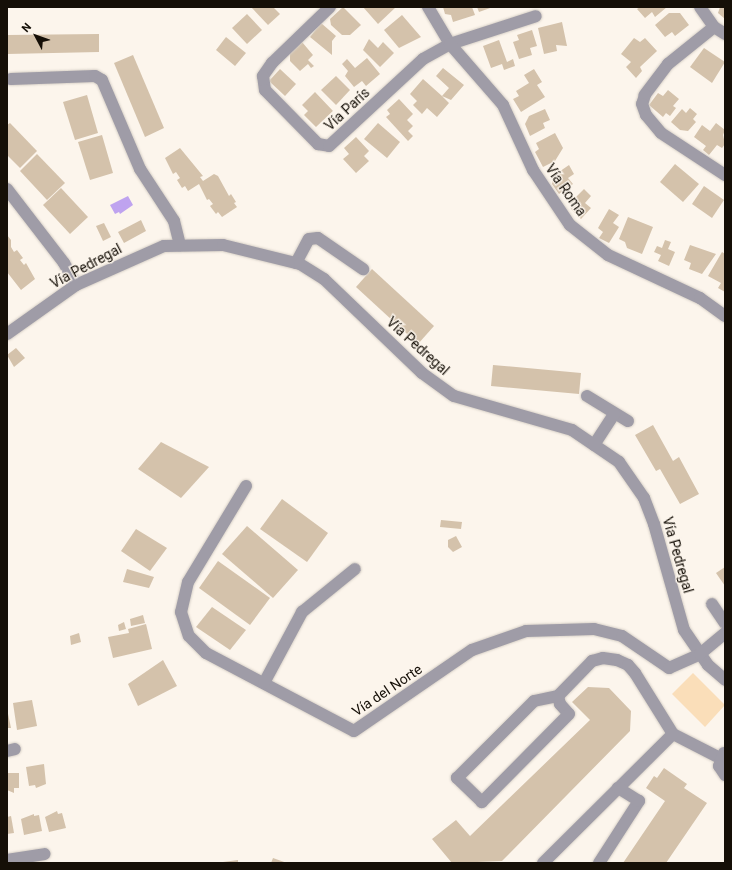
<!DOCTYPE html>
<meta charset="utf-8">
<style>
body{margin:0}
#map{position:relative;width:732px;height:870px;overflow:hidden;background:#fcf5ec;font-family:Roboto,sans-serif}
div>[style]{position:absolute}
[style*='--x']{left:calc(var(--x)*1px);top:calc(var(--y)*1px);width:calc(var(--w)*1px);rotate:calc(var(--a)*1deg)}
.green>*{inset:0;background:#fadeb9}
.water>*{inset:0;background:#bfa3ef}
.building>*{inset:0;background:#d4c2ab}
.roads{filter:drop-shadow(0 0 1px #d7d0c7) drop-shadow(0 0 1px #d7d0c7)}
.minor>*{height:12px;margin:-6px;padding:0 6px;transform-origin:6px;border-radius:6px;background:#9f9ca7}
span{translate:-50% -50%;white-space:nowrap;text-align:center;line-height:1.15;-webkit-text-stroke:3px #fcf5ec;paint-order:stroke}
.street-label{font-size:14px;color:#150f07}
.frame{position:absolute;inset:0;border:8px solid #150f07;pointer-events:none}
.north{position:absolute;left:16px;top:16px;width:40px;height:40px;-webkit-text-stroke:3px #fcf5ec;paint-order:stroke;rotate:311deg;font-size:11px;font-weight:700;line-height:16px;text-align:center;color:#150f07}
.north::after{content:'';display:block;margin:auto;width:14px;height:18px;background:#150f07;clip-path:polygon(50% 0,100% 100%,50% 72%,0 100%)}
</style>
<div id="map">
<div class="green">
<div style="clip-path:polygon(693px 673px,725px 705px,705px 727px,672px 694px)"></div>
</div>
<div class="water">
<div style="clip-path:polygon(128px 196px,133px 205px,120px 214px,119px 212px,115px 214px,110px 205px)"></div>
</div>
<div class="building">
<div style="clip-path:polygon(251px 7px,273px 7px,280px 14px,268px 25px)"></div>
<div style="clip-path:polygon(343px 7px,361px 25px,350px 35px,342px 35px,331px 25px,330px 19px)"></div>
<div style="clip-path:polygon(363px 7px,396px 7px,378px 24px)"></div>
<div style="clip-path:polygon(443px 7px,472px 7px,475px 15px,453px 22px,451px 15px,445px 14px)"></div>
<div style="clip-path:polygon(477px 7px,493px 7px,479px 12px)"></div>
<div style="clip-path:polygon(640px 7px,667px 7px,655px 17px,652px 12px,645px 18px,637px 9px)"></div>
<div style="clip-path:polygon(720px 7px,725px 7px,725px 19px,718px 13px)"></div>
<div style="clip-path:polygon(669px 13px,680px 13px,689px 25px,675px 36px,672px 32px,665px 37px,655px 25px)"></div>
<div style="clip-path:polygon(247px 14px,262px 30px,247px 44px,232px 28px)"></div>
<div style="clip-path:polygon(402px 15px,421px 37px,399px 48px,384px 30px)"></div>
<div style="clip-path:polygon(562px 22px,567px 46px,556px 45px,557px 51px,544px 54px,538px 28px)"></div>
<div style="clip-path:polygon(321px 23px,336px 36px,332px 41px,332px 55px,310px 37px)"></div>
<div style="clip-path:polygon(532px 30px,537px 46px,530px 48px,532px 55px,519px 59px,513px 42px,519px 40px,517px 35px)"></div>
<div style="clip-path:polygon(99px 34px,99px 52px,7px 54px,7px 35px)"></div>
<div style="clip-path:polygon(226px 37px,246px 53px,235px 66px,216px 50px)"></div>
<div style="clip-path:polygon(634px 38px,640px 42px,645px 38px,657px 51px,640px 67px,642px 71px,636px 78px,626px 67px,631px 62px,621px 54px)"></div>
<div style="clip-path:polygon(369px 39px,378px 48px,383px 42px,394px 53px,380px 67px,363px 50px)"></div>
<div style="clip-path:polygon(499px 40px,507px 62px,513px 59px,515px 66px,504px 70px,502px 64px,491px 68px,483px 46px)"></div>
<div style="clip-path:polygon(302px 42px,313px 55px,308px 60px,314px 66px,311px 68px,308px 64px,300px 71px,290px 61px,290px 53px)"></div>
<div style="clip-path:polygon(704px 48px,725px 62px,712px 83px,690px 67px)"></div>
<div style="clip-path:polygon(133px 55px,164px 128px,145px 137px,114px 63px)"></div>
<div style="clip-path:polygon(367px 58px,380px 74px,366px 86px,362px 81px,354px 87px,345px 76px,348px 71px,342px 64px,347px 59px,355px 68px)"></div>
<div style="clip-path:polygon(443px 68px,464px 85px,451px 100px,442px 96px,449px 103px,437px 117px,427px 108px,422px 114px,413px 105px,417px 101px,410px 94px,423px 79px,442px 96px,449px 88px,436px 76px)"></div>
<div style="clip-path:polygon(280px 69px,296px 84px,285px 96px,269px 81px)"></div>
<div style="clip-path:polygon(534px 69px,542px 82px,537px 85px,545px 97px,521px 112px,513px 99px,519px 96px,516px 91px,529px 83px,524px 75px)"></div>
<div style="clip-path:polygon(336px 76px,350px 90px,336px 105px,321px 90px)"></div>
<div style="clip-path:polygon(668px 90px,679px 99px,673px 106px,676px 108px,670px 116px,666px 113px,663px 117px,649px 105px,658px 93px,663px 96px)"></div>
<div style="clip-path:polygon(315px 92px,333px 111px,316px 127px,304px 115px,308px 111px,302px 105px)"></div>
<div style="clip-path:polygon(87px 95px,98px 133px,75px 140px,63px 102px)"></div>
<div style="clip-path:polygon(399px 99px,413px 114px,407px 120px,413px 126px,408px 131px,413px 136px,408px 141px,386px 117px,390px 114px,387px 110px)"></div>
<div style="clip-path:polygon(690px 108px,697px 114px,693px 119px,696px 122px,688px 131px,680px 130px,671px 122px,682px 109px,686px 113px)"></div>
<div style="clip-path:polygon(545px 109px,550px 120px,543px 123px,545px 128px,530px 136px,525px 124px,529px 116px)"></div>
<div style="clip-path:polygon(10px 123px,37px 151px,20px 168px,7px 155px,7px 125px)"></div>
<div style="clip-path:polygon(378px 123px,400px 142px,387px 158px,364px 139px)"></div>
<div style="clip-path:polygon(716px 123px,725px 130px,723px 135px,725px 144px,722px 148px,717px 145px,709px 155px,703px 150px,706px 146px,694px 137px,702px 125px,710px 131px)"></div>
<div style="clip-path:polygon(555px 133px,563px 148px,555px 161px,543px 167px,535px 152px,539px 149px,536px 143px)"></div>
<div style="clip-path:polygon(102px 135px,113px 173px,90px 180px,78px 142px)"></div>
<div style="clip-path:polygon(356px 137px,369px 151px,364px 156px,369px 161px,356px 173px,343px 159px,349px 154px,344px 148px)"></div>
<div style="clip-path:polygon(180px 148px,203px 176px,200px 177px,203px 181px,214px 174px,218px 176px,229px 196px,231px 194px,236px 202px,234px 203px,237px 207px,222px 217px,218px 212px,216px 214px,210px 206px,213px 204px,209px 199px,207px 200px,199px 184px,188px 191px,185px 186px,182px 188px,177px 180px,180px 178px,176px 172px,173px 174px,165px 158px)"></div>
<div style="clip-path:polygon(37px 154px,65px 183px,47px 200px,20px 171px)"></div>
<div style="clip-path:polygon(675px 164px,699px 184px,683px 202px,660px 182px)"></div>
<div style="clip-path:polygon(569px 165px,574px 174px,568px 178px,573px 184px,559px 194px,552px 184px,553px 176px)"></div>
<div style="clip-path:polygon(704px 186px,724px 200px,712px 218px,692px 204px)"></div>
<div style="clip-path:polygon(61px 188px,88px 217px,70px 234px,43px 205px)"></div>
<div style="clip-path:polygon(584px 189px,591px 196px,585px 203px,591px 208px,581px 219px,571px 209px,570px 203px)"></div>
<div style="clip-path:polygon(609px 209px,619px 215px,613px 223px,619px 227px,609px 243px,599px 238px,603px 232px,598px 228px)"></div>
<div style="clip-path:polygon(628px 217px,653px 227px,642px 254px,627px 248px,625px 242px,619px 239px)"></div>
<div style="clip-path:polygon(141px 220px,146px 231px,124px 243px,118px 232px)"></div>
<div style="clip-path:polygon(104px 223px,111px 237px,103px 241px,96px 226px)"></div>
<div style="clip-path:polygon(7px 235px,11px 240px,11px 247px,14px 252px,17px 250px,23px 258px,20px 260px,24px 265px,26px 263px,35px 279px,21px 290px,7px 272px)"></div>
<div style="clip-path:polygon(665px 240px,671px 242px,668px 249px,675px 252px,669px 266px,658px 261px,661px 255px,654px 252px,657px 246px,662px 248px)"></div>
<div style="clip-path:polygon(690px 245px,716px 254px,702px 274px,689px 269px,691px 263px,684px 260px)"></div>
<div style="clip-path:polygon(722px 252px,725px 254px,725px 292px,718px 288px,721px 283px,708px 276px)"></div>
<div style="clip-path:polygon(372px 269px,434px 326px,418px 344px,356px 287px)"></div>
<div style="clip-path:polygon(16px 348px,25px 358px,14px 367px,7px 355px)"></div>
<div style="clip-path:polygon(493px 365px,581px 373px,579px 394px,491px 386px)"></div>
<div style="clip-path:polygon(653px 425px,673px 461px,679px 457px,699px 494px,680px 504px,660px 469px,656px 471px,635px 435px)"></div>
<div style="clip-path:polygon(161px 442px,209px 467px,181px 498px,138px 469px)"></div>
<div style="clip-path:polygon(282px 499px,328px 533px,307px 562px,260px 529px)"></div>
<div style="clip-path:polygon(441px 520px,462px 522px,461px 529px,440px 527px)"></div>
<div style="clip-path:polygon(247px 526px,298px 570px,273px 598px,222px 554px)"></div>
<div style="clip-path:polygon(136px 529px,167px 548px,150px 571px,121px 551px)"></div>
<div style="clip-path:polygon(456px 536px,462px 547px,453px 552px,448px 547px,448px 540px)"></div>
<div style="clip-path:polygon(218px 561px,270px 598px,250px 625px,199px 588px)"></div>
<div style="clip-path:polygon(725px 567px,725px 586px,716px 573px)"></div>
<div style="clip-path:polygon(127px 569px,154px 577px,149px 588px,123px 582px)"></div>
<div style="clip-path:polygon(212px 607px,246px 630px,230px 650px,196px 627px)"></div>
<div style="clip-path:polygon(143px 615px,145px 623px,131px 626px,130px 619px)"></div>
<div style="clip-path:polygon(124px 622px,126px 629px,119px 631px,118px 625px)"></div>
<div style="clip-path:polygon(146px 624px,152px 649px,113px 658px,108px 637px,129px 633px,128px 629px)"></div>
<div style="clip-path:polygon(79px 633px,81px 642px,71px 645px,70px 636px)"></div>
<div style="clip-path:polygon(163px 660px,177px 686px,138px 706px,128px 684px)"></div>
<div style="clip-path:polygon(588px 687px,609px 688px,631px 711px,630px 731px,502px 861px,452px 863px,432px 839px,456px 820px,470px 836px,590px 720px,572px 702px)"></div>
<div style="clip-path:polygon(32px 700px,37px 726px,17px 730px,13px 703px)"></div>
<div style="clip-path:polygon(7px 709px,11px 728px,7px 728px)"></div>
<div style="clip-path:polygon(44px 764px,46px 784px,36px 788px,35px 785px,29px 786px,26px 767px)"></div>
<div style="clip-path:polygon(664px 768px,687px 784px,684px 788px,707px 803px,666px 863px,623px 863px,665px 801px,646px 788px,654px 776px,657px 778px)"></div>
<div style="clip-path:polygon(7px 773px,19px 773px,19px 788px,14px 788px,14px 793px,7px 790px)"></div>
<div style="clip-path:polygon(57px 811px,58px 814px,62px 813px,66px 828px,49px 832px,45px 817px)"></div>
<div style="clip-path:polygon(34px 814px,34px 816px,39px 815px,42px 831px,24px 835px,21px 819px)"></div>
<div style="clip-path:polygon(11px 816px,14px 833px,7px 834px,7px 817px)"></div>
<div style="clip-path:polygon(273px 858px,287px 863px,271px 863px)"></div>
<div style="clip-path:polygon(238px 860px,238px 863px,223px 863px,223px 862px)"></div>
</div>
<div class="roads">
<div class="minor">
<div style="--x:330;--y:7;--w:81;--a:136"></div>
<div style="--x:272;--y:63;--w:16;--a:125"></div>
<div style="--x:263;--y:76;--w:14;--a:82"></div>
<div style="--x:265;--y:90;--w:76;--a:45.5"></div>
<div style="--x:318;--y:144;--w:11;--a:10"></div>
<div style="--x:329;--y:146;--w:128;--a:-42.8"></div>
<div style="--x:423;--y:59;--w:31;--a:-29"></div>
<div style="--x:450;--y:44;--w:90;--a:-18"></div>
<div style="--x:428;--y:7;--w:43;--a:59.3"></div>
<div style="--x:450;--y:44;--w:81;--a:49"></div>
<div style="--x:503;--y:105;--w:72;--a:65.2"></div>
<div style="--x:533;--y:170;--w:66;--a:56.1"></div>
<div style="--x:570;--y:225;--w:48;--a:38.3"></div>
<div style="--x:608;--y:255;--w:102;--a:25.1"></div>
<div style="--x:700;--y:298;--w:31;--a:36"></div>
<div style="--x:700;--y:7;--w:24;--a:55"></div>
<div style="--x:714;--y:27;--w:13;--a:32"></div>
<div style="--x:714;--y:27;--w:59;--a:141.2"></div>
<div style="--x:668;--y:64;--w:39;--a:127"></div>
<div style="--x:645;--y:95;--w:9;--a:108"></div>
<div style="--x:642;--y:104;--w:12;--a:70"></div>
<div style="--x:646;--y:115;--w:23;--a:50"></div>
<div style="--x:661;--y:133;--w:77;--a:33.3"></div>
<div style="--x:11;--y:79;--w:84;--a:-2"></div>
<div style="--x:95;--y:76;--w:8;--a:30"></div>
<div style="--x:102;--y:80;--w:97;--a:66.9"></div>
<div style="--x:140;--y:169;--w:62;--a:56.8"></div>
<div style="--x:174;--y:221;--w:25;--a:76"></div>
<div style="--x:7;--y:189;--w:93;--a:52.4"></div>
<div style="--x:64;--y:263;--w:25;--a:61"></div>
<div style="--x:296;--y:263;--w:27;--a:-62"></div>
<div style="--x:309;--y:239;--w:9;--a:-6"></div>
<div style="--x:318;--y:238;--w:55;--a:34.6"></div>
<div style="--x:7;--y:334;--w:85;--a:-35.4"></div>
<div style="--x:76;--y:285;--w:96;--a:-23.9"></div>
<div style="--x:164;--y:246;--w:59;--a:-1"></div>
<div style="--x:223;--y:245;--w:79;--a:13.9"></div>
<div style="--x:300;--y:264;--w:28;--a:32"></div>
<div style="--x:324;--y:279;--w:136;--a:43.8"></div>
<div style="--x:422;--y:373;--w:39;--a:36"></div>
<div style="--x:454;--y:396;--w:123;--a:16.1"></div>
<div style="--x:572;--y:430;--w:57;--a:34.2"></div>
<div style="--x:619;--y:462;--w:44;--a:55.2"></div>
<div style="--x:644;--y:498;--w:28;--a:69"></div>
<div style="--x:654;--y:524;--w:110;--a:74.2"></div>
<div style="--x:684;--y:630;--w:42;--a:55.6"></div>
<div style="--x:708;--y:665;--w:23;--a:41"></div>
<div style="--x:587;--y:396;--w:48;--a:31.4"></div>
<div style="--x:594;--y:445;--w:37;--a:-57"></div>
<div style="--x:246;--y:486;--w:112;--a:121.1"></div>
<div style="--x:188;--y:582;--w:31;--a:103"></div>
<div style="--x:181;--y:612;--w:25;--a:72"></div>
<div style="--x:189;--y:636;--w:24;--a:45"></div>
<div style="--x:206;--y:653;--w:167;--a:27.8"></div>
<div style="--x:354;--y:731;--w:143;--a:-34.5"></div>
<div style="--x:472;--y:650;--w:57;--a:-19.4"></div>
<div style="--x:526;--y:631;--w:68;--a:-1.7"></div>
<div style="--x:594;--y:629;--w:29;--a:14"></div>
<div style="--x:622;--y:636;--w:57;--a:34.2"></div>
<div style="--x:669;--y:668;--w:34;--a:-24"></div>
<div style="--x:700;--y:654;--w:33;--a:-40"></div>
<div style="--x:712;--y:604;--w:23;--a:56"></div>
<div style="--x:264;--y:683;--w:81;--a:-61.8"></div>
<div style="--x:302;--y:612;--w:68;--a:-39.1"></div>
<div style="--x:558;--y:696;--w:8;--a:76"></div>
<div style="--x:560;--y:704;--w:13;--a:48"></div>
<div style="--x:569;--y:714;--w:124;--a:134.7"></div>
<div style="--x:482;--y:802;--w:35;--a:-136"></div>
<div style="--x:457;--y:778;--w:109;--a:-45"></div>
<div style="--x:534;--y:701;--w:25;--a:-12"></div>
<div style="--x:558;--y:696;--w:49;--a:-45.8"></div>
<div style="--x:592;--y:661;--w:11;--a:-15"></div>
<div style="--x:603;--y:658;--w:14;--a:8"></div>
<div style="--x:617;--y:660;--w:12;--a:24"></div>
<div style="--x:628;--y:665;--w:11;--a:49"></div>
<div style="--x:635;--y:673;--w:72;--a:58.1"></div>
<div style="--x:673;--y:734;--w:53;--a:27.1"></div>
<div style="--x:7;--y:751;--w:8;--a:-14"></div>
<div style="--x:724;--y:753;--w:14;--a:111"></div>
<div style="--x:719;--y:766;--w:11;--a:56"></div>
<div style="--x:7;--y:860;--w:38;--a:-9"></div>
<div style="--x:543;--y:863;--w:183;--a:-44.8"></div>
<div style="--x:599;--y:863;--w:74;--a:-57.2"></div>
<div style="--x:639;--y:801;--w:25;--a:-148"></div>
</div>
</div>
<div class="street-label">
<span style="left:347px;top:109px;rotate:-43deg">Vía París</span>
<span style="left:566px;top:190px;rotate:55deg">Vía Roma</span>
<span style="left:86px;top:266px;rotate:-28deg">Vía Pedregal</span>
<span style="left:418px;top:346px;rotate:42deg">Vía Pedregal</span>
<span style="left:678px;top:555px;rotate:74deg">Vía Pedregal</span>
<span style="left:387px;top:690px;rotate:-34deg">Vía del Norte</span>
</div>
<div class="frame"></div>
<div class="north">N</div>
</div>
